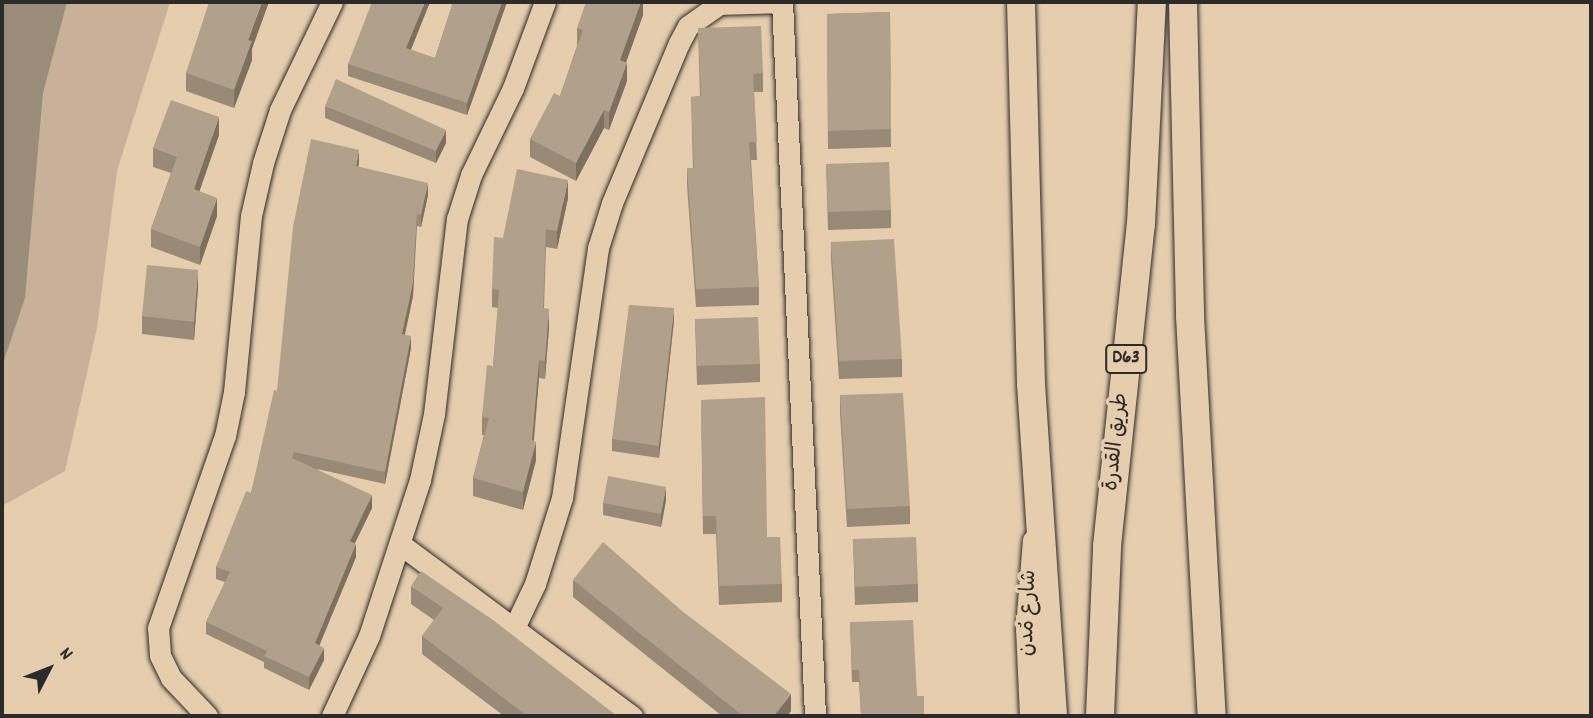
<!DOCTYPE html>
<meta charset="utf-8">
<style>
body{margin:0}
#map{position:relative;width:1593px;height:718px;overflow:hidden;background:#e5cdae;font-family:Dekko,"Playpen Sans Arabic",sans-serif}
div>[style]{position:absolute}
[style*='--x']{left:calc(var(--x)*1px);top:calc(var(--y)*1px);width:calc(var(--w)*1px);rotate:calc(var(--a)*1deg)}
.green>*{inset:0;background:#c7b299}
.water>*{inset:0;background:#9b8d7a}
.roads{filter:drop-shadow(0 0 2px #2b2b2b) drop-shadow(0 0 2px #2b2b2b)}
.minor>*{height:21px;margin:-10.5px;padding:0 10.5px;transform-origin:10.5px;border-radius:10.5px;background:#e5cdae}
.major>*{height:28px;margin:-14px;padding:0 14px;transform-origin:14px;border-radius:14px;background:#e5cdae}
.wall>*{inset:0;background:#988a77}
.shaded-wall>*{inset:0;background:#7c7061}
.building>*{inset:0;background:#b1a08a}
span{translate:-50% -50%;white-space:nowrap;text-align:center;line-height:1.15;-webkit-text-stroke:7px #e5cdae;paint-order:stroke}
.shield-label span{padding:2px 5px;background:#e5cdae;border:2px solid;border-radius:5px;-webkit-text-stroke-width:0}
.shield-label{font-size:19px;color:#2b2b2b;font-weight:700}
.street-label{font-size:21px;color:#2b2b2b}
.frame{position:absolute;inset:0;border:4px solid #2b2b2b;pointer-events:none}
.north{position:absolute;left:14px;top:634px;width:70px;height:70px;-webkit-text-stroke:5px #e5cdae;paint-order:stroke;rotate:48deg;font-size:19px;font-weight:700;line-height:28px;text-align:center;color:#2b2b2b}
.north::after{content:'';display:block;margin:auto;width:24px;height:32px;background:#2b2b2b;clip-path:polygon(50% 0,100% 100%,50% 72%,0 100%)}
</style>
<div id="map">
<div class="green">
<div style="clip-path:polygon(2px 2px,170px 2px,117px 171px,97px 328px,65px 471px,2px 506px)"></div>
</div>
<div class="water">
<div style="clip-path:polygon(2px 2px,67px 2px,43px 93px,25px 298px,2px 366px)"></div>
</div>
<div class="roads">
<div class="minor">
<div style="--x:400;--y:544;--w:289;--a:36.6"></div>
<div style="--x:514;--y:628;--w:49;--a:-64.5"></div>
<div style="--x:535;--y:584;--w:90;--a:-72.6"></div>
<div style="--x:562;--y:498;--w:253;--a:-81.8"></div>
<div style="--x:598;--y:248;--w:47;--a:-72.7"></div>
<div style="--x:612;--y:203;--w:173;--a:-67.3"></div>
<div style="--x:679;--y:43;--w:19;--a:-62"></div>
<div style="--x:688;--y:26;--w:38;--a:-35"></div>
<div style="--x:719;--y:4;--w:63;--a:-1.8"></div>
<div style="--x:782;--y:2;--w:715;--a:87.35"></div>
<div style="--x:207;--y:716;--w:52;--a:-133.5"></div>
<div style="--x:171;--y:678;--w:25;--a:-116"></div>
<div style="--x:160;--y:655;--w:27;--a:-94"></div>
<div style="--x:158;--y:628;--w:203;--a:-70.8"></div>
<div style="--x:225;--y:436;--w:45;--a:-78.4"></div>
<div style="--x:234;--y:392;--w:177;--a:-84.5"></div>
<div style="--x:251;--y:216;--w:54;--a:-77.2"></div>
<div style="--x:263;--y:163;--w:56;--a:-72.2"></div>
<div style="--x:280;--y:110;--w:120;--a:-64.3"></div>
<div style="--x:332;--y:716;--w:88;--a:-65.2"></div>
<div style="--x:369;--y:636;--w:164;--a:-71.9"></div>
<div style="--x:420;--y:480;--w:67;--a:-78"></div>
<div style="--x:434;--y:414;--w:196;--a:-83.3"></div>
<div style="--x:457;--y:219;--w:46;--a:-72.3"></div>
<div style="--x:471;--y:175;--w:97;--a:-64.2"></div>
<div style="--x:513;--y:88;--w:92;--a:-69.6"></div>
<div style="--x:1030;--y:716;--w:88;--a:-92.6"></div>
<div style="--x:1026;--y:628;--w:88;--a:-85.5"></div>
</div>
<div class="major">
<div style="--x:1021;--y:2;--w:382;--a:88.5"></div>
<div style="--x:1031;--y:384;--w:333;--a:86.2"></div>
<div style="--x:1183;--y:2;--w:314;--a:88.7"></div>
<div style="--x:1190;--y:316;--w:401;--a:86.9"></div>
<div style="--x:1100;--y:716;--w:170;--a:-87.6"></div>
<div style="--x:1107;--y:546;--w:324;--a:-84"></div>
<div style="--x:1141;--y:224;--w:222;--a:-87.2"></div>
</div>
</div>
<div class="wall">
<div style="clip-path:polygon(430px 2px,411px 50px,435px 58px,453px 2px,507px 2px,467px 115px,348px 76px,348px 64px)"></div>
<div style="clip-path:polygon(643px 2px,643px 15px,626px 62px,627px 81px,609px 130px,604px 128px,576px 181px,530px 157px,530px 139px,560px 96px,577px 46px,577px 28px)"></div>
<div style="clip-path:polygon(890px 12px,891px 147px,828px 149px,827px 14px)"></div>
<div style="clip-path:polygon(698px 28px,763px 73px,763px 92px,754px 92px,757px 160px,751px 160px,759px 287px,759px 305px,696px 307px,687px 186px,687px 168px,693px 168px,691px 97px,700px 96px)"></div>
<div style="clip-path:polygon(252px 49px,252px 60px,234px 108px,186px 91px,186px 73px)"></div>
<div style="clip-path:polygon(325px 106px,446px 143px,436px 163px,325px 118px)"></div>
<div style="clip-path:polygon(219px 135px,199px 191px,217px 216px,200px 265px,151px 247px,151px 229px,171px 173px,153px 167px,153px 148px)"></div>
<div style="clip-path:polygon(359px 163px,358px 167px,428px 195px,421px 227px,417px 226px,413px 296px,405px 335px,411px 348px,385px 484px,317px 469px,372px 508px,355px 543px,356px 557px,319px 645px,324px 660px,309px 690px,264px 668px,264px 662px,206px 634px,206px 622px,225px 582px,216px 579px,216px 567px,251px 493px,277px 391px)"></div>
<div style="clip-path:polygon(826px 164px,891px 210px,891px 228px,828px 230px)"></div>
<div style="clip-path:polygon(568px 198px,557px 249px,546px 247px,544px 308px,549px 327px,545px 379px,539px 378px,534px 441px,536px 460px,523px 510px,473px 496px,473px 478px,484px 435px,482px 435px,482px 417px,493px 366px,498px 308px,492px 307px,492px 289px)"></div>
<div style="clip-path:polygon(831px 242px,902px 359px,902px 377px,839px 379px,831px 260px)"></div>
<div style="clip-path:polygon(198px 288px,194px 340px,142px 334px,142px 316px)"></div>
<div style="clip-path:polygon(695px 319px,760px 364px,760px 382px,697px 385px)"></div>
<div style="clip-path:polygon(674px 320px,659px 458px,612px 451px,612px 439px)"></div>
<div style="clip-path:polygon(840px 395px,910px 506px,910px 524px,847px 527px,840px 413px)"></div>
<div style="clip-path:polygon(701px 400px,767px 537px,782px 584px,782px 602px,719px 605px,716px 534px,703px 534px)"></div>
<div style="clip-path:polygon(666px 500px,661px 527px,603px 515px,603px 503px)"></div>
<div style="clip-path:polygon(853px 539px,918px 584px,918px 602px,855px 605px)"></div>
<div style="clip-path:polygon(573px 580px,791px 711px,787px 716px,722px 716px,573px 597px)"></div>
<div style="clip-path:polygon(411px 586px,617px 716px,504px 716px,422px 654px,422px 636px,434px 620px,411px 604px)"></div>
<div style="clip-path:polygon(850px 622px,917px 696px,924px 716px,861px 716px,859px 682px,852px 682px)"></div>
</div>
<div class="shaded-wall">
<div style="clip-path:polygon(262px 2px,269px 2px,252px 49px,252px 60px,234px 108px,234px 90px,248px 40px)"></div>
<div style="clip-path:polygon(425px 2px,430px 2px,406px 61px,406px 48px)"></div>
<div style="clip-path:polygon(502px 2px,507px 2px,467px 115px,467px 103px)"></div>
<div style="clip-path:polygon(641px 2px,643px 2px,643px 15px,620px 79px,620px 60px)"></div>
<div style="clip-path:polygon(627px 63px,627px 81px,609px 130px,609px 112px)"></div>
<div style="clip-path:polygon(604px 110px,604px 128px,576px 181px,576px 163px)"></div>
<div style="clip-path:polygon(219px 117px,219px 135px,194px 207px,194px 189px)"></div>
<div style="clip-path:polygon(446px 130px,446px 143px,436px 163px,436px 151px)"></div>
<div style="clip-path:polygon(359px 150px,359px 163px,356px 178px,356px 166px)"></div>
<div style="clip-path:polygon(568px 180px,568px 198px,557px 249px,557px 231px)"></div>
<div style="clip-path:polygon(428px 183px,428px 195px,421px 227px,421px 215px)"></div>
<div style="clip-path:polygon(217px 198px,217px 216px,200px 265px,200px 247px)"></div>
<div style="clip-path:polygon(417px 214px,413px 296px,402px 346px,402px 334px)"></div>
<div style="clip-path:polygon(198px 270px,198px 288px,194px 340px,194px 322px)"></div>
<div style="clip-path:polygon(674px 308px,674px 320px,659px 458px,659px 446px)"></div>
<div style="clip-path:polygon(549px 309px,549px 327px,545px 379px,545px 361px)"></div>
<div style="clip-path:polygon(411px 336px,411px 348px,385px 484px,385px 472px)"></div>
<div style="clip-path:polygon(539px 360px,539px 378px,532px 457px,536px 442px,536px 460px,523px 510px,523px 492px,532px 440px)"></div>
<div style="clip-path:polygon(666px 487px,666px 500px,661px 527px,661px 514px)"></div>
<div style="clip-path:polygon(372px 495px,372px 508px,350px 553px,350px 541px)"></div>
<div style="clip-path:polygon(356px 544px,356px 557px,315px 656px,315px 643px)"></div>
<div style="clip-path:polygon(324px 648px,324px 660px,309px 690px,309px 677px)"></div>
<div style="clip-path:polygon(791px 694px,791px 711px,787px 716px,774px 716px)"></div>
</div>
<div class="building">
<div style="clip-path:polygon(209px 2px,262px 2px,248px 40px,252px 41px,234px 90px,186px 73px)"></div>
<div style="clip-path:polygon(372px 2px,425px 2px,406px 48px,435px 58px,453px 2px,502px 2px,467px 103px,348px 64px)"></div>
<div style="clip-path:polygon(586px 2px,641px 2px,620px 60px,627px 63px,609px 112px,604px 110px,576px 163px,530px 139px,554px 93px,560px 96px,583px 30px,577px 28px)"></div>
<div style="clip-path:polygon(890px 12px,891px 129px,828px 131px,827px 14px)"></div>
<div style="clip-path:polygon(761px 26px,763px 73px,753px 74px,757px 142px,749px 142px,759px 287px,696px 289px,687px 168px,694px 168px,691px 97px,701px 96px,698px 28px)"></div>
<div style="clip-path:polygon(336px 79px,446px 130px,436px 151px,325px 106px)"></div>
<div style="clip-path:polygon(171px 100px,219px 117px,194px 189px,217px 198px,200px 247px,151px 229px,177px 157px,153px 148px)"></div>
<div style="clip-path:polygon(311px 139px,359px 150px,356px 166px,428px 183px,421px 215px,417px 214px,413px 283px,402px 334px,411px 336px,385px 472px,294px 452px,292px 458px,372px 495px,350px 541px,356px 544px,315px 643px,324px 648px,309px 677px,264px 656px,267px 651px,206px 622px,230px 572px,216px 567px,246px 491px,251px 493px,274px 390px,277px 391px,293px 227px)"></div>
<div style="clip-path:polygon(889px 162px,891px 210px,828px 212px,826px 164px)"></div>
<div style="clip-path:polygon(517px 169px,568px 180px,557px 231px,546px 229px,543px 308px,549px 309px,545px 361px,539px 360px,532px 440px,536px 442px,523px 492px,473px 478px,489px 418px,482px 417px,487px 365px,493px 366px,499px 290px,492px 289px,494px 237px,503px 238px)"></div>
<div style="clip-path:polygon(894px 239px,902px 359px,839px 361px,831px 242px)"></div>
<div style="clip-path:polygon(147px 265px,198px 270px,194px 322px,142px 316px)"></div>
<div style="clip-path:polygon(629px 305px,674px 308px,659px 446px,612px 439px)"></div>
<div style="clip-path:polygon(758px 317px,760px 364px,697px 366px,695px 319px)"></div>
<div style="clip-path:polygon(903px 393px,910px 506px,847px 509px,840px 395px)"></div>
<div style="clip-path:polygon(765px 397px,767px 537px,780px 537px,782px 584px,719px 586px,716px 516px,703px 516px,701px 400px)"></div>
<div style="clip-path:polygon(608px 476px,666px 487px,661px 514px,603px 503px)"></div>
<div style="clip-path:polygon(916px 537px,918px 584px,855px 587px,853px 539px)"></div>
<div style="clip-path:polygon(603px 542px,682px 611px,791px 694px,774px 716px,743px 716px,573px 580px)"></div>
<div style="clip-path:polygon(421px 571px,493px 620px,617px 716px,527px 716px,422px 636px,443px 608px,411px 586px)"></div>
<div style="clip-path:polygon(913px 620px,917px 696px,924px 696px,924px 716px,861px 716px,859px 670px,852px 670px,850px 622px)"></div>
</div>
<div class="shield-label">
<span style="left:1126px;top:359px">D63</span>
</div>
<div class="street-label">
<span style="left:1117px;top:442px;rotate:-84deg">طريق القدرة</span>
<span style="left:1029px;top:613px;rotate:-88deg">شارع مُدن</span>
</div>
<div class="frame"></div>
<div class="north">N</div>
</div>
